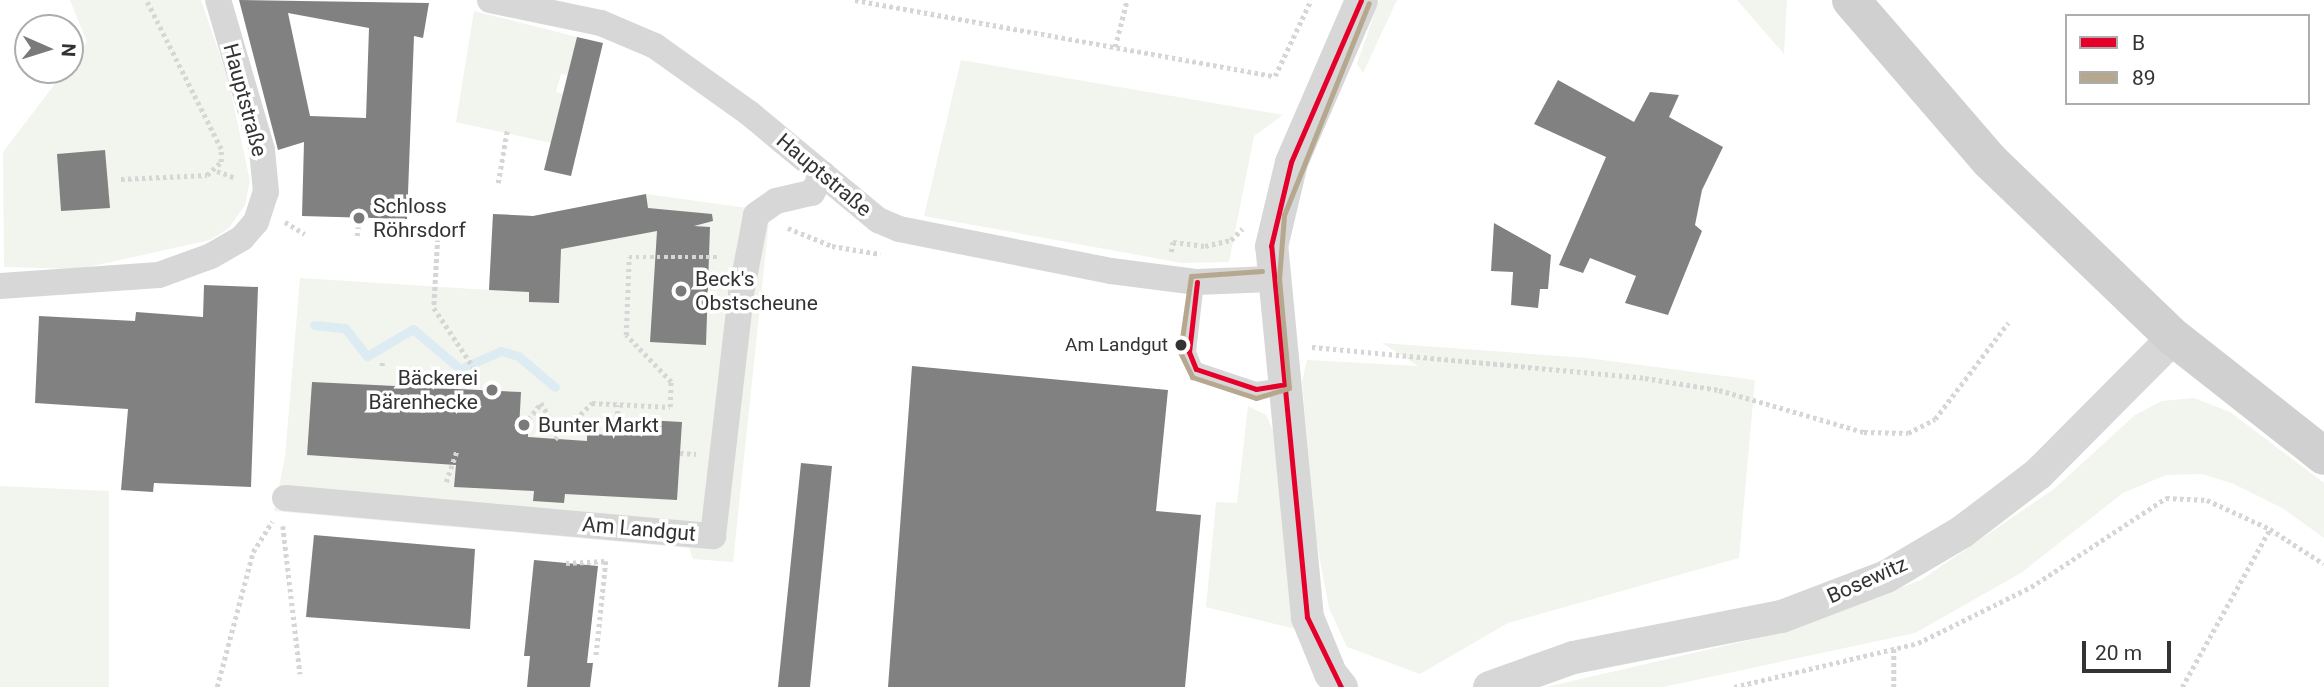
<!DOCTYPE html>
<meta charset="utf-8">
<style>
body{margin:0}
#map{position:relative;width:2324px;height:687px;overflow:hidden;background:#fff;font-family:Roboto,sans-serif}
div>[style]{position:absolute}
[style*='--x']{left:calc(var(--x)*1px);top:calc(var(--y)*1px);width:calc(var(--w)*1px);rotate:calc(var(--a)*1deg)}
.green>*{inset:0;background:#f1f5ed}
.stream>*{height:9px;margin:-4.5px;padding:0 4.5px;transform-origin:4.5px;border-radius:4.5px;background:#ddebf3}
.building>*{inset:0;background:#818181}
.path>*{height:4.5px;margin-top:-2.25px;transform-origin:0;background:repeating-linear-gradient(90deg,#d6d6d6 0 3.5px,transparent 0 7px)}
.service>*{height:14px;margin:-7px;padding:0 7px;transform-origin:7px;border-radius:7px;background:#d7d7d7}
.minor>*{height:26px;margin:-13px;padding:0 13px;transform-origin:13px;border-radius:13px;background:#d7d7d7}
.tertiary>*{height:33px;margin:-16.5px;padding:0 16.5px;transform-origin:16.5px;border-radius:16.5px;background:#d7d7d7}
.secondary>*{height:38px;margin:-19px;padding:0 19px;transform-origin:19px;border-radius:19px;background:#d0d0d0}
.bus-1>*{height:5px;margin:-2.5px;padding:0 2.5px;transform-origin:2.5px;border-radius:2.5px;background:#e4002b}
.bus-2>*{height:5px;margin:-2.5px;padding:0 2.5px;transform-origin:2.5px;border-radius:2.5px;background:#b5a88f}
.dots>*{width:19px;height:19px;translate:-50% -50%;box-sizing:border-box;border:4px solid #fff;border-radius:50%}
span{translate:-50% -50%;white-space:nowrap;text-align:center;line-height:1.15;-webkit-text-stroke:7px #fff;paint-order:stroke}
.bus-label{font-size:19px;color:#333}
.right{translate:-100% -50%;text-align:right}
.street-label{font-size:21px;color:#333}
.poi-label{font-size:21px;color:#333}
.left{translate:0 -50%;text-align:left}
.legend{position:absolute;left:2065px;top:14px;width:245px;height:91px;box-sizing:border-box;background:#fff;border:2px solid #adadad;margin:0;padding:9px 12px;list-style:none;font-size:21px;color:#333}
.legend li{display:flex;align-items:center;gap:14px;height:35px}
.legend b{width:35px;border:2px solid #adadad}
.north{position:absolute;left:14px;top:14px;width:70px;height:70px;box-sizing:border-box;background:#fff;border:2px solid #adadad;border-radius:50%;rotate:93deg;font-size:19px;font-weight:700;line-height:28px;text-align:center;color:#333}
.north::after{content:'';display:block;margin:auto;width:24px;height:32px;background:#7a7a7a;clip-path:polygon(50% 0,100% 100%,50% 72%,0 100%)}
.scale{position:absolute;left:2082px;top:641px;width:89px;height:32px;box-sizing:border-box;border:4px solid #333;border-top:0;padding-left:9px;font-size:21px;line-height:24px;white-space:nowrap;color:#333;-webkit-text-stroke:5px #fff;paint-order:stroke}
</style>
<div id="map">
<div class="green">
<div style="clip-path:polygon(70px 0,201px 0,228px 79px,250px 181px,245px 205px,229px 228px,210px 240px,79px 269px,4px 267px,3px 152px,87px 42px)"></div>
<div style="clip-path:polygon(1379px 0,1397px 0,1363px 73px,1357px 64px)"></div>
<div style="clip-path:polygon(1737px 0,1787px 0,1784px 54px)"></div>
<div style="clip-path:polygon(474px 11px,577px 37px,568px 75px,561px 74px,556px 92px,563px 94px,551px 143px,456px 122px)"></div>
<div style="clip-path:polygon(961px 60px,1283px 115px,1254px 136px,1229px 262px,1182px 263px,924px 216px)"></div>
<div style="clip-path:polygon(646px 194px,770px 211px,733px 562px,693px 559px,689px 548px,274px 511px,285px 457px,300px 278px,489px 290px,493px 214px,533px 216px)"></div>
<div style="clip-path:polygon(1382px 343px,1587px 358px,1755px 380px,1739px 558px,1508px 623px,1420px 674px,1347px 647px,1329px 608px,1317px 544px,1302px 382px,1307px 360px,1418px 366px)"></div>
<div style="clip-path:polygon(2194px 398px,2230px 412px,2324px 483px,2324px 538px,2284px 509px,2234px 484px,2202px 474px,2166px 475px,2123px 493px,2021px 573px,1915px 633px,1663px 687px,1546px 687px,1776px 634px,1921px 580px,2054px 489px,2135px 415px,2162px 401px)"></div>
<div style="clip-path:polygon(1248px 406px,1266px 415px,1275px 435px,1300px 630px,1206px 607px,1216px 502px,1237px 503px)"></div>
<div style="clip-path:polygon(0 486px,109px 491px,109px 687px,0 687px)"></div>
</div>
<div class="stream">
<div style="--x:314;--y:325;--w:31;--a:6"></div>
<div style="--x:345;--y:328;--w:36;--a:52"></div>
<div style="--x:367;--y:356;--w:53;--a:-30.4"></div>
<div style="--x:413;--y:329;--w:62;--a:40.4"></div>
<div style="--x:460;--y:369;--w:45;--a:-23.7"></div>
<div style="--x:501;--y:351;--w:18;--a:16"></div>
<div style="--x:518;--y:356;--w:48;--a:40"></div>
</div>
<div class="building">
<div style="clip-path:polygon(evenodd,239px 0,429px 3px,423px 38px,414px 36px,407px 219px,302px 216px,304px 142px,278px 150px,239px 0,288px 13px,369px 28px,366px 118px,310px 116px,288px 13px)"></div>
<div style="clip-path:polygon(577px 37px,603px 43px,571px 176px,544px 170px)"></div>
<div style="clip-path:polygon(1558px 80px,1634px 122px,1650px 92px,1679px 95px,1669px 117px,1723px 147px,1702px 190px,1695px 225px,1702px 231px,1668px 315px,1625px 303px,1636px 276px,1590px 258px,1583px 273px,1559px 265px,1606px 157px,1534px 124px)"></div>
<div style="clip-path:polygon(105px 150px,110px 208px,61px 211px,57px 154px)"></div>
<div style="clip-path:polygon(646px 194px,648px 208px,712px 214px,713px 221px,694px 226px,710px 227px,706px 345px,650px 342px,657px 231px,561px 249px,559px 303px,529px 302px,529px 292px,489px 290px,493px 214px,533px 216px)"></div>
<div style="clip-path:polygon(1494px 223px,1551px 255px,1548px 289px,1540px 289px,1538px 308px,1511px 305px,1513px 272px,1491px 271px)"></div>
<div style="clip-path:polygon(204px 285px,258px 287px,251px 487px,154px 483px,153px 492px,121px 490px,128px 409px,35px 403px,39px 316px,135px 321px,136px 312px,203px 317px)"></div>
<div style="clip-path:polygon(912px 366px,1168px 390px,1156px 511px,1201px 515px,1185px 687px,888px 687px)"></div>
<div style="clip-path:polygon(312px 382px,521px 392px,519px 429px,528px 430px,528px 437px,587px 441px,587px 433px,607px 435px,626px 419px,682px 422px,677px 500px,565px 494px,564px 503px,533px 501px,534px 491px,454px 487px,456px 465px,307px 455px)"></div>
<div style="clip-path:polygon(801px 463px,832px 466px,810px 687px,778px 687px)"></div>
<div style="clip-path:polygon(314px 535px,475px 549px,470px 629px,306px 617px)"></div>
<div style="clip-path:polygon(534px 560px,598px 566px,587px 663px,593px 663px,590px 687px,527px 687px,530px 656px,524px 656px)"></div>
</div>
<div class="path">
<div style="--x:855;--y:0;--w:427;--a:10.3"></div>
<div style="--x:1275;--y:76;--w:84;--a:-64.7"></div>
<div style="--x:1115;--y:47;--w:49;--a:-75.7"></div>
<div style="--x:217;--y:171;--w:20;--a:20"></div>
<div style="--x:121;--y:179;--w:86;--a:-2.7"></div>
<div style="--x:207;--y:175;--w:19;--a:-43"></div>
<div style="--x:221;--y:162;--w:13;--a:-90"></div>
<div style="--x:221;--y:149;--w:167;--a:-116.7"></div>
<div style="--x:498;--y:183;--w:53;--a:-80.2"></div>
<div style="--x:285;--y:222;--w:23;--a:31"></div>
<div style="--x:788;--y:228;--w:48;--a:22.2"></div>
<div style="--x:832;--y:246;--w:49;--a:9.5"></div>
<div style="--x:357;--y:236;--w:18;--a:-84"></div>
<div style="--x:438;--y:238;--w:70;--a:93.3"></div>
<div style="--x:434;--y:308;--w:76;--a:56.3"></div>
<div style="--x:1171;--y:252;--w:10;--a:-79"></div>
<div style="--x:1173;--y:242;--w:32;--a:7"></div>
<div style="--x:1205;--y:246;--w:27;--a:-13"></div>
<div style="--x:1231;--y:240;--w:16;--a:-45"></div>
<div style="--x:1312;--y:347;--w:334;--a:5.3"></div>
<div style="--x:1645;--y:378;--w:75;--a:9.2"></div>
<div style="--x:1719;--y:390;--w:151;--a:16.2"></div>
<div style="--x:1864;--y:432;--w:44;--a:1.3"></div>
<div style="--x:1908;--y:433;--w:30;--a:-27"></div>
<div style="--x:1935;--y:419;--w:121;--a:-52.8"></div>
<div style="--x:382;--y:366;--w:7;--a:-90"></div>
<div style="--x:524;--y:425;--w:28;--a:-52"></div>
<div style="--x:541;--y:403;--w:29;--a:59"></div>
<div style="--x:616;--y:428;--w:23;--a:-85"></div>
<div style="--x:555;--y:439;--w:52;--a:-44.2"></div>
<div style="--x:592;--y:403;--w:78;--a:2.9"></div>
<div style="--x:670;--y:407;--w:25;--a:-88"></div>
<div style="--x:671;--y:382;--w:65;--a:-133.8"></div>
<div style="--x:626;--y:335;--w:78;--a:-87.8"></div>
<div style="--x:629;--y:257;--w:91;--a:0"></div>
<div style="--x:680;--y:453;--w:16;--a:4"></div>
<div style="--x:446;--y:482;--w:34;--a:-71"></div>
<div style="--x:283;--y:526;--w:149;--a:83.4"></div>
<div style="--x:566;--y:563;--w:40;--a:-2.9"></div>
<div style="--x:606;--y:561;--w:97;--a:95.9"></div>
<div style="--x:1894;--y:649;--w:38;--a:90"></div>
<div style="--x:217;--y:687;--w:140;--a:-75.1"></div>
<div style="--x:253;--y:552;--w:36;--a:-58"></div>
<div style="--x:1734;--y:687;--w:189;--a:-13.4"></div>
<div style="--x:1918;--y:643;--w:126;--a:-26.4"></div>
<div style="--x:2031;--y:587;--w:162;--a:-33.4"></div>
<div style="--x:2166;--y:498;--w:41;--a:2.8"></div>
<div style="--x:2207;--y:500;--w:69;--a:24.7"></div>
<div style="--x:2270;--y:529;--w:64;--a:32.9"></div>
<div style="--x:2182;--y:687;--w:181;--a:-60.9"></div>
</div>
<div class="service">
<div style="--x:1197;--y:282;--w:70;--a:96.5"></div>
<div style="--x:1189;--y:352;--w:18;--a:68"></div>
<div style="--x:1196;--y:369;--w:63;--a:18.4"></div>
<div style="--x:1256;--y:389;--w:25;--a:-9"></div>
</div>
<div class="minor">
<div style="--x:490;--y:0;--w:113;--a:11.7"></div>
<div style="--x:601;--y:23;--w:59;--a:23.1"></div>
<div style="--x:655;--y:46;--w:115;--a:35.5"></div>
<div style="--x:749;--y:113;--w:168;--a:39.7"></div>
<div style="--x:878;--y:220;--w:23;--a:23"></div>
<div style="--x:899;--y:229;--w:216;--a:11.2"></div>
<div style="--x:1111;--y:271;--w:87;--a:7.3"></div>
<div style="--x:1197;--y:282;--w:73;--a:-2.4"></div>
<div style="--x:0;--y:286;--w:159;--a:-4"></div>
<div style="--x:159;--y:275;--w:55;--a:-20.1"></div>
<div style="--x:211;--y:256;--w:36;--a:-30"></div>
<div style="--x:242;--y:238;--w:21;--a:-49"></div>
<div style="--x:256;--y:222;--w:32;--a:-72"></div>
<div style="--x:266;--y:192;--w:42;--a:-95.4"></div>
<div style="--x:262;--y:150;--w:156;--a:-106.3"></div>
<div style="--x:285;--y:498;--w:430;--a:5.1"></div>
<div style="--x:713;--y:536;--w:244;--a:-83.4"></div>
<div style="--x:741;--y:294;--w:80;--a:-79.2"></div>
<div style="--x:756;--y:215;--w:24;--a:-35"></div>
<div style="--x:776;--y:201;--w:37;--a:-13"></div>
<div style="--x:812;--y:193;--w:22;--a:-60"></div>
</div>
<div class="tertiary">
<div style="--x:1341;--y:687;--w:18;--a:-128"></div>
<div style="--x:1330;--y:673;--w:61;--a:-112.3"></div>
<div style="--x:1307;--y:617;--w:373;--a:-95.5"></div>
<div style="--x:1271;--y:246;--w:86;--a:-76.6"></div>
<div style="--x:1291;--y:162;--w:176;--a:-66.6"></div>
<div style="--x:1489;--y:687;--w:89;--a:-19.7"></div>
<div style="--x:1573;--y:657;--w:212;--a:-11.2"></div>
<div style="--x:1781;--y:616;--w:112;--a:-20.9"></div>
<div style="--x:1886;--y:576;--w:88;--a:-30.6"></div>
<div style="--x:1962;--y:531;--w:96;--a:-37.3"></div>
<div style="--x:2038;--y:473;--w:192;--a:-45.2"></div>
</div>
<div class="secondary">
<div style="--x:1851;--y:0;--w:213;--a:49.2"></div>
<div style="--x:1990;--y:161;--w:254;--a:43.9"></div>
<div style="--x:2173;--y:337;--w:192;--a:38.2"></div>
</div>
<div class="bus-1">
<div style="--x:1197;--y:282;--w:70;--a:96.5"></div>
<div style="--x:1189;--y:352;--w:18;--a:68"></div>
<div style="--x:1196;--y:369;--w:63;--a:18.4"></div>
<div style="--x:1256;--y:389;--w:25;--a:-9"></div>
<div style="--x:1341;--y:687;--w:78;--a:-115.9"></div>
<div style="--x:1307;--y:617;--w:373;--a:-95.5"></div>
<div style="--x:1271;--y:246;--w:86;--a:-76.6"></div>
<div style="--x:1291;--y:162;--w:176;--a:-66.6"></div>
</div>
<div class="bus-2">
<div style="--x:1262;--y:271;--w:71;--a:176"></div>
<div style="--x:1191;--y:276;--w:77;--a:98.2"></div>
<div style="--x:1180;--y:352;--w:28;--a:64"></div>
<div style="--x:1192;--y:377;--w:67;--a:18.2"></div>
<div style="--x:1256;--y:398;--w:34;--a:-17"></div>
<div style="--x:1289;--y:388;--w:109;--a:-95.2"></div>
<div style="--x:1279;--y:279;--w:64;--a:-85.5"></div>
<div style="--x:1284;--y:215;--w:228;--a:-68.2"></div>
</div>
<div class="dots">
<div style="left:359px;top:218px;background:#7a7a7a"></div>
<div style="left:681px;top:291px;background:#7a7a7a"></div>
<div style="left:1181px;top:345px;background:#333"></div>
<div style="left:492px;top:390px;background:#7a7a7a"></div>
<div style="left:524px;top:425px;background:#7a7a7a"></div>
</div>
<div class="bus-label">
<span class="right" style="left:1168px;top:345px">Am Landgut</span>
</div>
<div class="street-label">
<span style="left:245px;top:100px;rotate:75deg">Hauptstraße</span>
<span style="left:824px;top:175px;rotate:40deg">Hauptstraße</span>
<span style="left:639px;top:529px;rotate:5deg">Am Landgut</span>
<span style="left:1867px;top:580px;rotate:-24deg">Bosewitz</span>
</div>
<div class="poi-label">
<span class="left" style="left:373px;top:218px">Schloss<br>Röhrsdorf</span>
<span class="left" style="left:695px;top:291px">Beck's<br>Obstscheune</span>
<span class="right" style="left:478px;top:390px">Bäckerei<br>Bärenhecke</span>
<span class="left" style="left:538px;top:425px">Bunter Markt</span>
</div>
<ul class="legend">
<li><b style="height:9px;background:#e4002b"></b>B</li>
<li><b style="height:9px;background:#b5a88f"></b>89</li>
</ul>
<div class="north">N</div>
<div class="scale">20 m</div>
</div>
